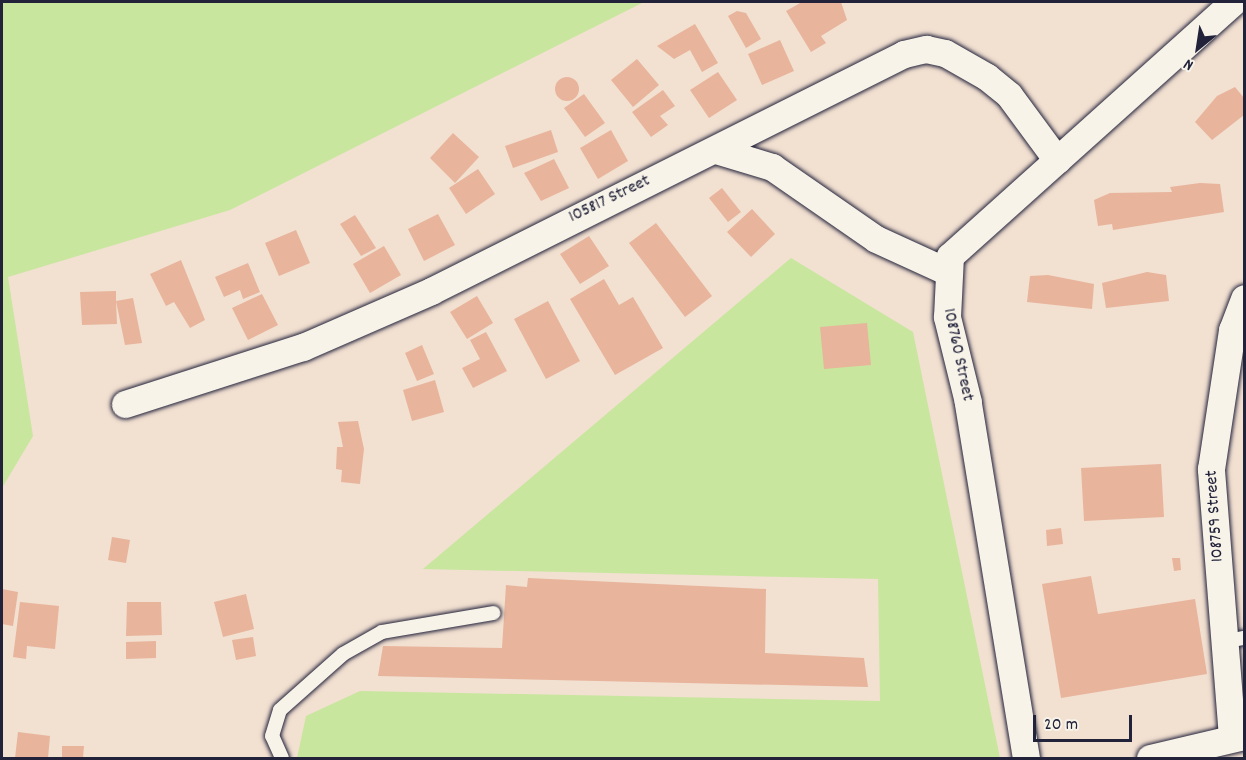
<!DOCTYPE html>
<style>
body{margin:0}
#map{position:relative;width:1246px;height:760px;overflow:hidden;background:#f2e0d1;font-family:Dekko,sans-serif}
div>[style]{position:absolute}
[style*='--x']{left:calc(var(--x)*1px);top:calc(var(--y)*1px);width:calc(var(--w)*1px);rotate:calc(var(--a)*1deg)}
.green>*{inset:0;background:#c8e69e}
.building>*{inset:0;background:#e8b49c}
.round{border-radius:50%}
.roads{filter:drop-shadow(0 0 2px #22223b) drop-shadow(0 0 2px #22223b)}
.service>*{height:14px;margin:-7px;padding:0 7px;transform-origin:7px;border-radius:7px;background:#f7f3e8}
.minor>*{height:27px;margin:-13.5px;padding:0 13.5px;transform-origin:13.5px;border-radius:13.5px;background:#f7f3e8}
span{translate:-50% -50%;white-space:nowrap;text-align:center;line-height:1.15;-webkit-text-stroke:6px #f7f3e8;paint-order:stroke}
.street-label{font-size:18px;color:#22223b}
.frame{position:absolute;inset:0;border:3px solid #22223b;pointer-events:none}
.north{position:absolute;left:1168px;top:18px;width:60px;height:60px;-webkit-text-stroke:4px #f7f3e8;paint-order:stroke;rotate:210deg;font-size:16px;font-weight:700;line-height:24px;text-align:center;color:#22223b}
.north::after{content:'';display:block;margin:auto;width:21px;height:27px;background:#22223b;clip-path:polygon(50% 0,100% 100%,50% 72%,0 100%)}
.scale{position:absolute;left:1033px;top:715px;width:99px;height:27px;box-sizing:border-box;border:3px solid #22223b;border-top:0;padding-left:8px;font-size:18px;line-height:21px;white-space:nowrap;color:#22223b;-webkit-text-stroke:4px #f7f3e8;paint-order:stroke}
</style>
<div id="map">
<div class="green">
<div style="clip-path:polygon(2px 2px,644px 2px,230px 210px,8px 277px,33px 436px,2px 488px)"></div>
<div style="clip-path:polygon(791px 258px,913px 332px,1000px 758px,297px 758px,306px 716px,360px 691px,880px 701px,878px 579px,423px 569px)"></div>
</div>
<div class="building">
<div style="clip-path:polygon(802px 2px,841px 2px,847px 20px,821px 36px,826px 43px,811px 52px,786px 11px)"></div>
<div style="clip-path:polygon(737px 11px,746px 13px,761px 39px,746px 48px,728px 16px)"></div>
<div style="clip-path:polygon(695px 24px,718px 63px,702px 72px,690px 50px,674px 59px,657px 46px)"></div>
<div style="clip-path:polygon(780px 40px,794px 71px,762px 85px,748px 54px)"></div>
<div style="clip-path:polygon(637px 59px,659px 85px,633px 107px,611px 80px)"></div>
<div style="clip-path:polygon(718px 72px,737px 100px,709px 118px,690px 90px)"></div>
<div class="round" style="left:555px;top:77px;width:24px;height:24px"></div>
<div style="clip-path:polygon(1235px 87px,1244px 98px,1244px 115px,1212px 140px,1195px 122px,1217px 96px)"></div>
<div style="clip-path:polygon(663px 90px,675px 106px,660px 116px,668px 125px,651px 137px,632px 112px)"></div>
<div style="clip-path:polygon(584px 94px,605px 123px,585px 137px,564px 108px)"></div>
<div style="clip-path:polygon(551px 130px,558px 152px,513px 168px,505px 146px)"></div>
<div style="clip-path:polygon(611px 130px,628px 161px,598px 179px,580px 148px)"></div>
<div style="clip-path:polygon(453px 133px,479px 157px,455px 183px,430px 158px)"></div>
<div style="clip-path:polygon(554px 159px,569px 188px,541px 201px,524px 173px)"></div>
<div style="clip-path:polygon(478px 169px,495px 194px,466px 214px,449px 188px)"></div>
<div style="clip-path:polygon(1200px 183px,1220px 184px,1224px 212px,1113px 230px,1112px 224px,1098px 226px,1094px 200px,1110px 193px,1172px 192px,1170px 187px)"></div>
<div style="clip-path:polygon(722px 188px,741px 212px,728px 222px,709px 198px)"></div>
<div style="clip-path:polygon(752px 209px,775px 234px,751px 257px,727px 232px)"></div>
<div style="clip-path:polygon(438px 214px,455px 245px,424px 261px,408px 229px)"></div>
<div style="clip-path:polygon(355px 215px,376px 248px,361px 256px,340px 224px)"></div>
<div style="clip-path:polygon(656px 223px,712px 296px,685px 317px,629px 243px)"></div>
<div style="clip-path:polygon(296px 230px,310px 263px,279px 276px,265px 243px)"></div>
<div style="clip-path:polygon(589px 236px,609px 266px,580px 284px,560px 254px)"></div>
<div style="clip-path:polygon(384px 246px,401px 275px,370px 293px,353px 264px)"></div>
<div style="clip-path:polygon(181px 260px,205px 320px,190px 328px,174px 302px,166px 306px,150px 274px)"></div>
<div style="clip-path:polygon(248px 263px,260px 292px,243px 299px,240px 290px,224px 297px,215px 277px)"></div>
<div style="clip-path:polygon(1147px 272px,1166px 275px,1169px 301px,1106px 308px,1102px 283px)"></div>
<div style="clip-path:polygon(1048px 275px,1094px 284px,1092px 309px,1027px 302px,1030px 276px)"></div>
<div style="clip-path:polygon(604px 279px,619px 305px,633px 297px,663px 348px,615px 375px,570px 299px)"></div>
<div style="clip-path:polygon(116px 291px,116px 301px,133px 298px,142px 343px,125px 345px,116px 301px,117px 324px,82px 325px,80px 292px)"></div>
<div style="clip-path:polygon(262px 294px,278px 325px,248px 340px,232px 308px)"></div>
<div style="clip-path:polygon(477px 296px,493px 323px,467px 339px,450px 312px)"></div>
<div style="clip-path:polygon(548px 301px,580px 361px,546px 379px,514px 319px)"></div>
<div style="clip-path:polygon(867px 323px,871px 365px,824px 369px,820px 327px)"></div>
<div style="clip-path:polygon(486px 332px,507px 371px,473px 388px,462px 368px,480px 359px,470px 340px)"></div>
<div style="clip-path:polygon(422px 345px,434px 374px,417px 381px,405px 353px)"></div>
<div style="clip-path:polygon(435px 380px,444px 412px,412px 421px,403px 390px)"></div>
<div style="clip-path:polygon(358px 421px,364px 449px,360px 484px,341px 482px,342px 470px,336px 469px,337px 447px,343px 447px,338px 422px)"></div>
<div style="clip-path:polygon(1161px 464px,1164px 517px,1084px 521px,1081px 468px)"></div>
<div style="clip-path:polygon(1061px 528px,1063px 544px,1047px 546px,1046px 530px)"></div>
<div style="clip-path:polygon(112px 537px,130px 540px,126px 563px,108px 560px)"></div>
<div style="clip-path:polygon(1172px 558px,1180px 558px,1181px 570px,1174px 571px)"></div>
<div style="clip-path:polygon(1091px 576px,1098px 614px,1195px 599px,1207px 674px,1061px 698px,1042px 584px)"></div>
<div style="clip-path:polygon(528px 578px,766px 589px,765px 653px,864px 658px,868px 687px,378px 676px,383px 646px,502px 648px,506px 585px,527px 587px)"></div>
<div style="clip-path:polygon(2px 589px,18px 592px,13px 626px,2px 624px)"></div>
<div style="clip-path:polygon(246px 594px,254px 629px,223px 637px,214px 602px)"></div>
<div style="clip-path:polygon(20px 602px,59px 606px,55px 649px,27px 646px,26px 659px,13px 657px)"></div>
<div style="clip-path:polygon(127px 602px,161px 602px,162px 635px,126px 636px)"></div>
<div style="clip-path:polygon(253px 637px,256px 656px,236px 660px,232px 640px)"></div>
<div style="clip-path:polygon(156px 641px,156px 658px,126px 659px,126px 642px)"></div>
<div style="clip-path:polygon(18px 732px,50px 736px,48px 758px,15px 758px)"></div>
<div style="clip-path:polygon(62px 746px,84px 746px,83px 758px,62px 758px)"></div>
</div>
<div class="roads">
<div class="service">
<div style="--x:1228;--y:641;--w:16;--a:-11"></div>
<div style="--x:282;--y:758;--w:24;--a:-114"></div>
<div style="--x:272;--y:736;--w:27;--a:-73"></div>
<div style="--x:280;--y:710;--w:84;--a:-41.6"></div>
<div style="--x:343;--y:654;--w:45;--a:-29.4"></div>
<div style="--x:382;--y:632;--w:113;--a:-9.7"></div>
</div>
<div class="minor">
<div style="--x:716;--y:150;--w:59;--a:16.9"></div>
<div style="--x:772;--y:167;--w:126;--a:34.7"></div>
<div style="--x:876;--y:239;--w:77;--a:24.6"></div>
<div style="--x:125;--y:404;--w:187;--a:-17.8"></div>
<div style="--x:303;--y:347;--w:140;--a:-23.6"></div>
<div style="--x:431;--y:291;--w:529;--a:-26.61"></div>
<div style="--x:904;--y:54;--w:23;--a:-13"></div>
<div style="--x:926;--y:49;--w:19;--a:12"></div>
<div style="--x:945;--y:53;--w:48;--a:29.7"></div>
<div style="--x:987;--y:77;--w:28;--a:39"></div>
<div style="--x:1009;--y:95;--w:81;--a:53.6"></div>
<div style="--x:1232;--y:737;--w:269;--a:-94.5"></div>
<div style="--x:1211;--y:469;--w:141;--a:-81.4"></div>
<div style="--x:1232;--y:330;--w:34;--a:-69"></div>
<div style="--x:1026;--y:758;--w:361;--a:-99.3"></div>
<div style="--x:968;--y:402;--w:88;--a:-103.9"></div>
<div style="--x:947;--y:317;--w:61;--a:-87.2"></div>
<div style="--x:950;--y:256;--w:380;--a:-41.9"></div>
<div style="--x:1150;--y:758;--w:97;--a:-13.2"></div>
</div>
</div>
<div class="street-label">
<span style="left:610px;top:200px;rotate:-26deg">105817 Street</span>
<span style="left:957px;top:355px;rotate:78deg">108760 Street</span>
<span style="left:1216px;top:516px;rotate:-94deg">108759 Street</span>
</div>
<div class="frame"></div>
<div class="north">N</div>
<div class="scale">20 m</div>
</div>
